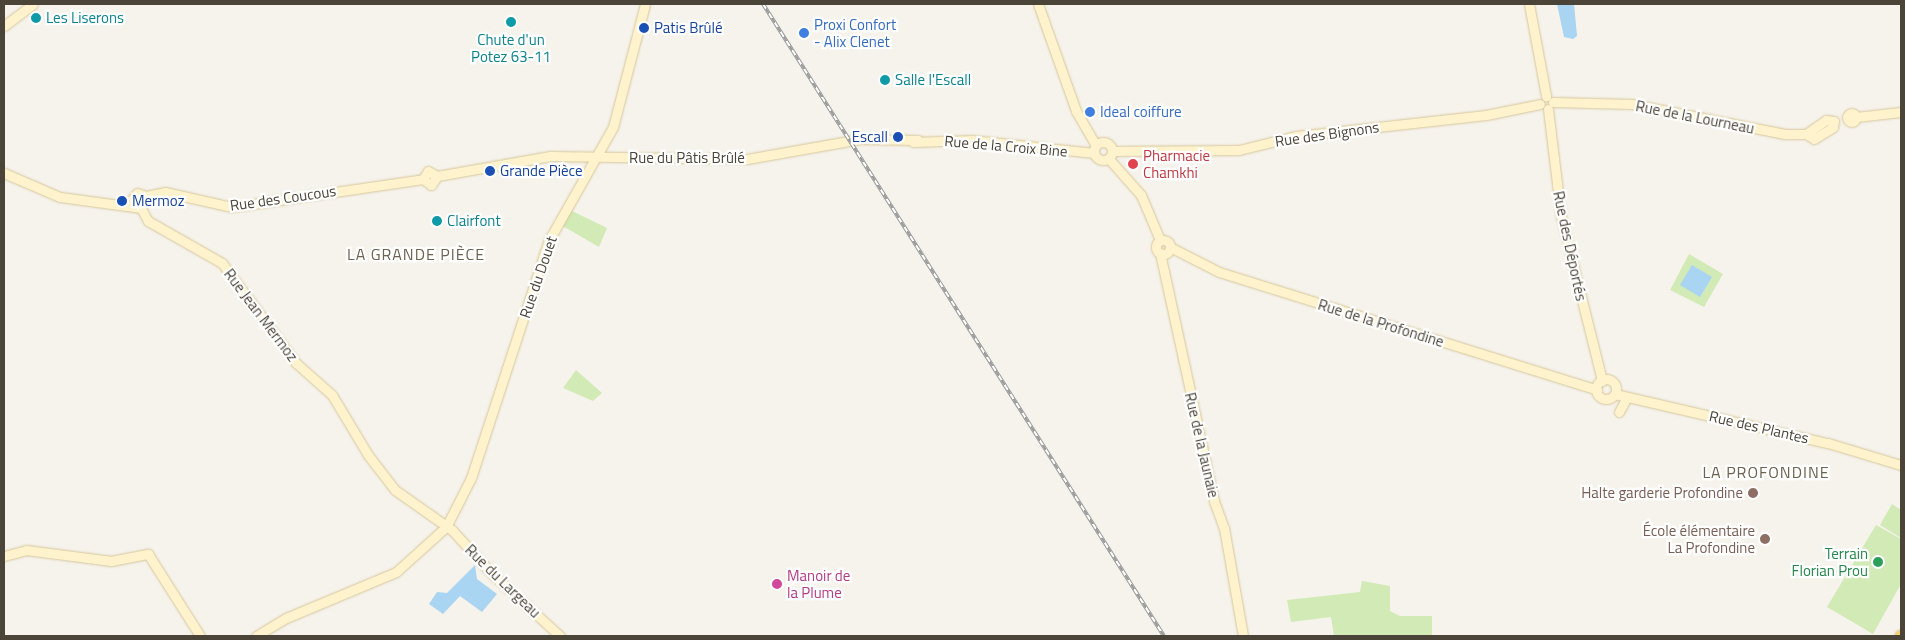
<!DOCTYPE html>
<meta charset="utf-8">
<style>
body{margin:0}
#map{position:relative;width:1905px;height:640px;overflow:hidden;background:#f6f3ec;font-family:"Titillium Web",sans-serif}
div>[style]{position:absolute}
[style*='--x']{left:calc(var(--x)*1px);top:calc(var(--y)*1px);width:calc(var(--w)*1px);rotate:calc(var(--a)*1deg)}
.green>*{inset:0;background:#d2eab5}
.water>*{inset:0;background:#a9d4f2}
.roads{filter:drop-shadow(0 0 1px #d6c79b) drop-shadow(0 0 1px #d6c79b)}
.secondary>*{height:9px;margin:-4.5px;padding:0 4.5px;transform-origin:4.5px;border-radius:4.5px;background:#fff3cd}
.secondary>.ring{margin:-4.5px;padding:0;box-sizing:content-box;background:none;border:9px solid #fff3cd;border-radius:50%}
.highway>*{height:11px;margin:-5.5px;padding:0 5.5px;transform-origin:5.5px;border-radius:5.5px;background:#ffcf6e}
.rail>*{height:4px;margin-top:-2px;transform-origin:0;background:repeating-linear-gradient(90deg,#fff 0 5.5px,#9a9a9a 0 11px);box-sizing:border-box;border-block:1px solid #9a9a9a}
.dots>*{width:14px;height:14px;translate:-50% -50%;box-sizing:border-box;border:2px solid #fff;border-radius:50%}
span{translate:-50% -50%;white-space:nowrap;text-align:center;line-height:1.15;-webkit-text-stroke:4.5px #fff;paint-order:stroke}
.culture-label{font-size:15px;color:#0d838f}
.left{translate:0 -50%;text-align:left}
.shop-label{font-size:15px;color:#366cbe}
.transit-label{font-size:15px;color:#164399}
.right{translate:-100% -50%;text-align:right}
.street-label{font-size:15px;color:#4b4439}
.health-label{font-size:15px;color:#be3a42}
.education-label{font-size:15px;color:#785e54}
.leisure-label{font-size:15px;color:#27864d}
.hotel-label{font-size:15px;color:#b23c85}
.neighbourhood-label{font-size:16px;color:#6e6250;letter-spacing:1px}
.frame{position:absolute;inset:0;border:5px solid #4b4439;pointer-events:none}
</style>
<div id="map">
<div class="green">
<div style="clip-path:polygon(570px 210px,607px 228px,599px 247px,561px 225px)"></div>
<div style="clip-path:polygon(1689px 254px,1723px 274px,1704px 307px,1670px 290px)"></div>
<div style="clip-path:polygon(576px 370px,602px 393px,593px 401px,563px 388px)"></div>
<div style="clip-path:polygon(1892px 504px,1901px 510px,1901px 538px,1880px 525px)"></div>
<div style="clip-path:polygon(1876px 525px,1901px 539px,1901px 584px,1873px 634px,1827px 607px)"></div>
<div style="clip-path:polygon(1362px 581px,1390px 586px,1390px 611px,1400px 616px,1432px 616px,1432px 635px,1437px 636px,1334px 636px,1331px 617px,1291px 622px,1287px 600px,1360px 592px)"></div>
</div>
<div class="water">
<div style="clip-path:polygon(1557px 4px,1574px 4px,1577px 36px,1573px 39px,1564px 37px)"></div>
<div style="clip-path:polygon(1692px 265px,1712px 277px,1700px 297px,1680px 285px)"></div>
<div style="clip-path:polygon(475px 565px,477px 579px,497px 594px,482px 612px,460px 596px,443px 614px,429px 604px,437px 592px,447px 593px)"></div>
</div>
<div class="roads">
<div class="secondary">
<div style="--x:1038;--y:4;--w:114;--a:70.4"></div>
<div style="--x:1076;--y:111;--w:39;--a:60"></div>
<div style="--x:1529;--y:4;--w:94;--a:79.5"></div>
<div style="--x:4;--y:26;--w:36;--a:-37"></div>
<div style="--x:1553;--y:102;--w:79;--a:1.5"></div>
<div style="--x:1632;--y:104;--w:156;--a:11.1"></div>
<div style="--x:1785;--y:134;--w:21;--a:0"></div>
<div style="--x:1806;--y:134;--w:24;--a:-35"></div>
<div style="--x:1826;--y:120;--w:8;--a:7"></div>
<div style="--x:1548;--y:109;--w:108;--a:83.1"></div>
<div style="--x:1561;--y:216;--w:170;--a:76"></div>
<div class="ring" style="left:1847.5px;top:113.5px;width:0;height:0"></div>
<div style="--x:1856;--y:117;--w:45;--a:-6.3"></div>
<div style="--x:1806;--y:134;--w:9;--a:32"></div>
<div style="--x:1814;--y:139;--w:22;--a:-32"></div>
<div style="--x:1833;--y:127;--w:6;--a:-81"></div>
<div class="ring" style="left:1094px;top:142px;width:9px;height:9px"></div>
<div style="--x:913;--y:142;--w:59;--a:-1.9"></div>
<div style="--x:972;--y:140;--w:123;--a:6.1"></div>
<div style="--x:1113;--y:151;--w:126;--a:-0.5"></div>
<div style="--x:1239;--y:150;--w:59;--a:-13.8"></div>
<div style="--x:1296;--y:136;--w:191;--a:-6.3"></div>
<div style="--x:1486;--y:115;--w:55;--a:-11.5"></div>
<div style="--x:1109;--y:159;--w:48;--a:48.4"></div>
<div style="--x:1141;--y:195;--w:49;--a:67.1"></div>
<div style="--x:4;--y:173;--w:61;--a:23.2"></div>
<div style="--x:60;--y:197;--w:82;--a:7.7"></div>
<div style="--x:437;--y:176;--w:115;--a:-10"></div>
<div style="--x:550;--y:156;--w:197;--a:0.9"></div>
<div style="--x:747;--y:159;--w:115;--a:-10"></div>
<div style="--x:860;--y:139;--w:58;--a:1"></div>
<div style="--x:423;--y:179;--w:9;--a:-58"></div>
<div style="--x:428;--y:171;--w:10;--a:29"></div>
<div style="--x:423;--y:179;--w:10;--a:37"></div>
<div style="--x:431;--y:185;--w:11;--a:-56"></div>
<div style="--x:146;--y:196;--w:19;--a:-12"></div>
<div style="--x:165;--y:192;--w:69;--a:12.6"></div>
<div style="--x:232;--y:207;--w:193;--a:-8.3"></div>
<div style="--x:131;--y:200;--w:9;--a:-49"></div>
<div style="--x:137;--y:193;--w:9;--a:18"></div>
<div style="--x:141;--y:208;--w:15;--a:62"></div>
<div style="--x:148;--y:221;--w:85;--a:29.6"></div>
<div style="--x:222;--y:263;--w:124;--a:53.5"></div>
<div style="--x:296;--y:363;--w:48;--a:41.6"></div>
<div style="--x:332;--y:395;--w:70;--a:59"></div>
<div style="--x:368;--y:455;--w:44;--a:52.4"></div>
<div style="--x:395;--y:490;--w:70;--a:35.1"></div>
<div style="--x:452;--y:530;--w:61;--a:47.7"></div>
<div style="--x:493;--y:575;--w:91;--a:42.3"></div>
<div class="ring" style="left:1156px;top:240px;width:5px;height:5px"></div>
<div style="--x:1170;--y:247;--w:55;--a:27"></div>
<div style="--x:1219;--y:272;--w:396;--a:17.3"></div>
<div style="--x:1160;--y:253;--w:254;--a:77.7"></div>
<div style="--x:1214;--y:501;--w:29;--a:70"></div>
<div style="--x:1224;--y:528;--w:110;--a:80"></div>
<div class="ring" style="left:1596px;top:379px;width:11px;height:11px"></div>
<div style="--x:1615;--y:394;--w:219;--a:13"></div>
<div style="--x:1828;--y:443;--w:76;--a:16.8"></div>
<div style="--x:1619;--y:412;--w:15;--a:-62"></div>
<div style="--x:4;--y:556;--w:23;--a:-15"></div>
<div style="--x:26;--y:550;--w:86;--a:7.4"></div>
<div style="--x:111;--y:561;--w:38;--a:-11"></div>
<div style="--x:148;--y:554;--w:97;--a:57.6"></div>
<div style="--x:256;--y:636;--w:35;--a:-31"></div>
<div style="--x:286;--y:618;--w:119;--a:-22.7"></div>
<div style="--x:396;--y:572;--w:67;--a:-42"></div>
<div style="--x:446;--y:527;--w:55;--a:-63"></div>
<div style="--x:471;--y:478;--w:250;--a:-71.9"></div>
<div style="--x:549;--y:240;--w:130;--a:-60.5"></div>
<div style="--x:613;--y:127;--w:127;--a:-75.4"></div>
</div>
<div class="highway">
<div style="--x:1900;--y:636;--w:1;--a:-45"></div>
</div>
</div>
<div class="rail">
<div style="--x:763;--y:4;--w:748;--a:57.61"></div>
</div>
<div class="dots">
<div style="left:36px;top:18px;background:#0f9aa8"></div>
<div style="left:511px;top:22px;background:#0f9aa8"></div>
<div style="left:644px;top:28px;background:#1a4fb4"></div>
<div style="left:804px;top:33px;background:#3f7fe0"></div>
<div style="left:885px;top:80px;background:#0f9aa8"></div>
<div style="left:1090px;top:112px;background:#3f7fe0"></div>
<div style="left:898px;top:137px;background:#1a4fb4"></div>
<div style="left:1133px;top:164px;background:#e0444e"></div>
<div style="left:490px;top:171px;background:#1a4fb4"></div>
<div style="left:122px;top:201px;background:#1a4fb4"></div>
<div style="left:437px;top:221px;background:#0f9aa8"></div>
<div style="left:1753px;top:493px;background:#8d6e63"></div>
<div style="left:1765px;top:539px;background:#8d6e63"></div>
<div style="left:1878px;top:562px;background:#2e9e5b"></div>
<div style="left:777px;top:584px;background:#d1479c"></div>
</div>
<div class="culture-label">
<span class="left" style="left:46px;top:18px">Les Liserons</span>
<span style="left:511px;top:48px">Chute d'un<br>Potez 63-11</span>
<span class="left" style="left:895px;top:80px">Salle l'Escall</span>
<span class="left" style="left:447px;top:221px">Clairfont</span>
</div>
<div class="shop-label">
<span class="left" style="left:814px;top:33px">Proxi Confort<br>- Alix Clenet</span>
<span class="left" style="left:1100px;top:112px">Ideal coiffure</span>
</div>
<div class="transit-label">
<span class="left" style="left:654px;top:28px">Patis Brûlé</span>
<span class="right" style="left:888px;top:137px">Escall</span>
<span class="left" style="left:500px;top:171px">Grande Pièce</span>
<span class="left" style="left:132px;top:201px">Mermoz</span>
</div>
<div class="street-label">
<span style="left:1695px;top:117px;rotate:11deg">Rue de la Lourneau</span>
<span style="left:1327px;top:134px;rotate:-8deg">Rue des Bignons</span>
<span style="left:1006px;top:146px;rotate:5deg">Rue de la Croix Bine</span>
<span style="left:687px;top:158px">Rue du Pâtis Brûlé</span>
<span style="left:283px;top:198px;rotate:-8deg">Rue des Coucous</span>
<span style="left:1570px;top:246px;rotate:78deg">Rue des Déportés</span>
<span style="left:538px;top:277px;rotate:-71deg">Rue du Douet</span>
<span style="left:261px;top:315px;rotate:53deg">Rue Jean Mermoz</span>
<span style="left:1381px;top:323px;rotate:17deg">Rue de la Profondine</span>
<span style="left:1759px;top:427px;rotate:13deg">Rue des Plantes</span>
<span style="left:1202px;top:445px;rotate:77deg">Rue de la Jaunaie</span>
<span style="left:503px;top:581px;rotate:44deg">Rue du Largeau</span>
</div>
<div class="health-label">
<span class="left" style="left:1143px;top:164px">Pharmacie<br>Chamkhi</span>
</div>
<div class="education-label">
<span class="right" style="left:1743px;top:493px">Halte garderie Profondine</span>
<span class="right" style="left:1755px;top:539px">École élémentaire<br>La Profondine</span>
</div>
<div class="leisure-label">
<span class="right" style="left:1868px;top:562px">Terrain<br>Florian Prou</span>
</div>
<div class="hotel-label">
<span class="left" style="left:787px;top:584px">Manoir de<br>la Plume</span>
</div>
<div class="neighbourhood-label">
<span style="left:416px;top:254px">LA GRANDE PIÈCE</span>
<span style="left:1766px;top:472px">LA PROFONDINE</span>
</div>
<div class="frame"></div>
</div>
